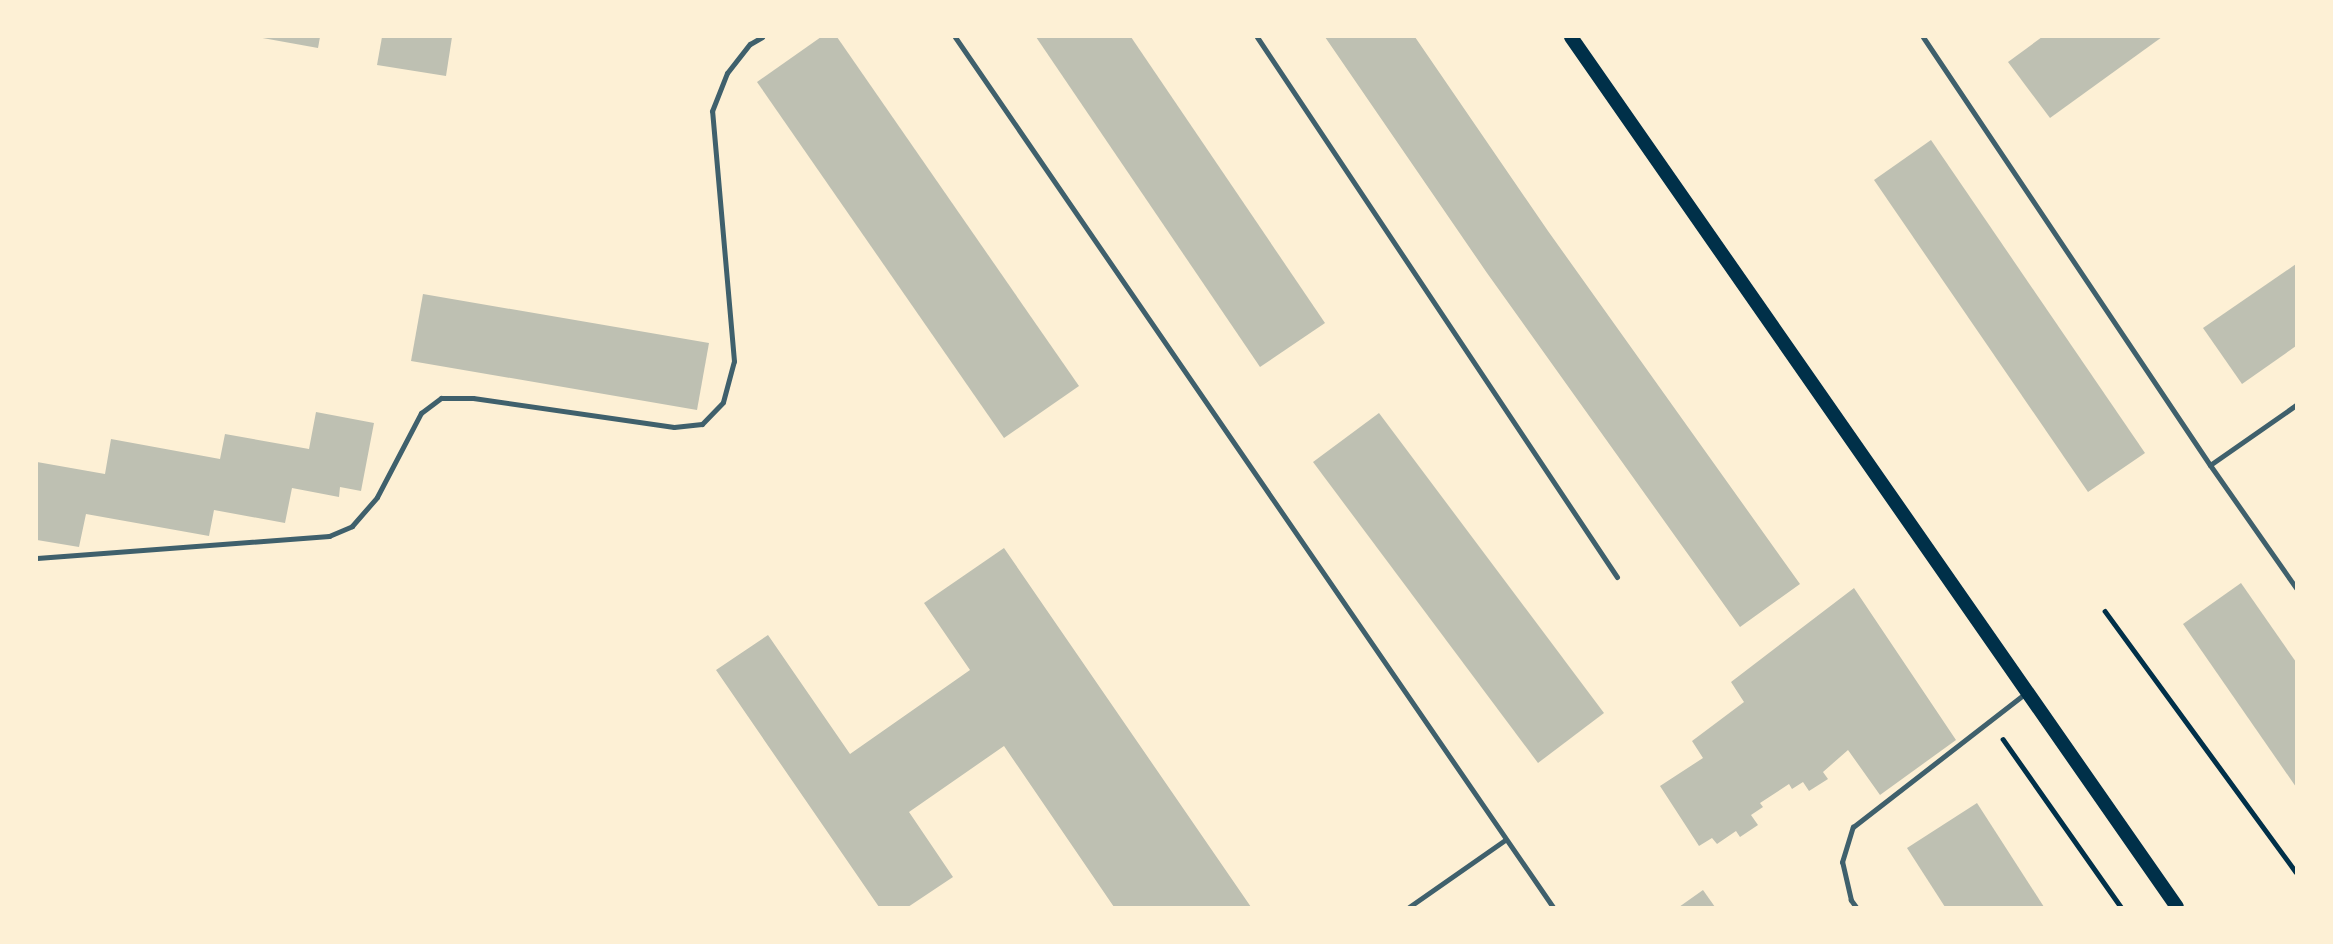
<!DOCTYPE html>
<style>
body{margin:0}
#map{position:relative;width:2333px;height:944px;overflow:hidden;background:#fdf0d5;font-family:"IBM Plex Serif",serif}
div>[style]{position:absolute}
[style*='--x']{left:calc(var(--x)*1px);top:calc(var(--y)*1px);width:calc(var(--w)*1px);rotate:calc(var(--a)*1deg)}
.building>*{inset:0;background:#bec0b2}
.path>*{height:4.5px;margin:-2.25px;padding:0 2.25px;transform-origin:2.25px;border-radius:2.25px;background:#003049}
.service>*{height:5px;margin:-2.5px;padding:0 2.5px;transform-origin:2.5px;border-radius:2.5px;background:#3f606c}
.secondary>*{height:14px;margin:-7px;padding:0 7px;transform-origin:7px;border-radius:7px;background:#003049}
span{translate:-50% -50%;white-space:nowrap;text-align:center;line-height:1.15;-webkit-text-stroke:7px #fdf0d5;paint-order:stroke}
.frame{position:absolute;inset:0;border:38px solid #fdf0d5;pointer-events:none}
</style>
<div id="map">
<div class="building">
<div style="clip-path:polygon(257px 37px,320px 37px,318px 48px)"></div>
<div style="clip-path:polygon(382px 37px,452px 37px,446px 76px,377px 65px)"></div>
<div style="clip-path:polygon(821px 37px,837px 37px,1079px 386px,1004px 438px,757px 82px)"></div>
<div style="clip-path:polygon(1036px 37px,1131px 37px,1325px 323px,1260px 367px)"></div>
<div style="clip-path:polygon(1325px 37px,1415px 37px,1548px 231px,1800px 584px,1740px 627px,1487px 273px)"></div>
<div style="clip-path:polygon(2042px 37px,2162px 37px,2050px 118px,2008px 62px)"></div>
<div style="clip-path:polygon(1931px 140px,2145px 453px,2088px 492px,1874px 180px)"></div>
<div style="clip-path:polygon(2296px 264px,2296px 346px,2242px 384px,2203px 328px)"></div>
<div style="clip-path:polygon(423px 294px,709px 343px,697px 410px,411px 361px)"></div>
<div style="clip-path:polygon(316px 412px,374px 423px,361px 491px,340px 487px,339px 497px,292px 488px,285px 523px,214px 510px,209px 536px,86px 514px,79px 547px,37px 540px,37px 462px,105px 474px,111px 439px,220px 459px,225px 434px,309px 449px)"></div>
<div style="clip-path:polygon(1379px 413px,1604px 713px,1538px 763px,1313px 462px)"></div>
<div style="clip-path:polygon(1004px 548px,1251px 907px,1114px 907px,1004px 746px,909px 812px,953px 877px,908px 907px,879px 907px,716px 670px,768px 635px,850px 754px,970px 670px,924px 603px)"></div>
<div style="clip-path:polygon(2241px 583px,2296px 662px,2296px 787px,2183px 624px)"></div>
<div style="clip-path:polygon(1854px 588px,1956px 740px,1880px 795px,1848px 750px,1823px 772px,1828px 779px,1809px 791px,1803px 782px,1792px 789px,1789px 784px,1760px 803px,1763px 807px,1751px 815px,1758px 825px,1740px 837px,1736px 831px,1717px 844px,1712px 838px,1699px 846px,1660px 786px,1703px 758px,1692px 741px,1744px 702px,1731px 682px)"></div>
<div style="clip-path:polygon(1977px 803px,2044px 907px,1945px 907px,1907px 848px)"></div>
<div style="clip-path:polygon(1703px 890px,1715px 907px,1679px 907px)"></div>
</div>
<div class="path">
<div style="--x:2105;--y:611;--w:323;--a:53.8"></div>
<div style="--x:2003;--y:739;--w:205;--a:54.9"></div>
</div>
<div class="service">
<div style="--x:955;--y:37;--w:1056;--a:55.5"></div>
<div style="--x:1257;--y:37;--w:649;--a:56.31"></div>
<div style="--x:1923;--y:37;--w:515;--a:56.16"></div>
<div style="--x:2210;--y:465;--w:150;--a:55"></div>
<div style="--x:2210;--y:465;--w:105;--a:-34.9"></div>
<div style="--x:37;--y:558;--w:293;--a:-4.3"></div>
<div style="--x:329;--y:536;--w:25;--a:-23"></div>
<div style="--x:352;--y:526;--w:38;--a:-49"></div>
<div style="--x:377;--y:497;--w:95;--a:-62.4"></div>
<div style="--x:421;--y:413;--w:25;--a:-37"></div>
<div style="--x:441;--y:398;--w:32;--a:0"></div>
<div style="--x:473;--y:398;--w:203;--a:8.2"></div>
<div style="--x:674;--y:427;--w:28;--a:-6"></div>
<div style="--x:702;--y:424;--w:30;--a:-46"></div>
<div style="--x:723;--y:402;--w:42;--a:-75"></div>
<div style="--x:734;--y:361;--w:251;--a:-95"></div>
<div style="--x:712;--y:111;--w:41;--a:-68.5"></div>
<div style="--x:727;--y:73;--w:37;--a:-52"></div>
<div style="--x:750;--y:44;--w:14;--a:-30"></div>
<div style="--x:1409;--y:907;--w:117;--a:-34.9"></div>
<div style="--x:1856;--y:907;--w:9;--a:-126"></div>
<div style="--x:1851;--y:900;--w:39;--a:-103"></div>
<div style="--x:1842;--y:862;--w:37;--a:-73"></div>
<div style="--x:1853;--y:827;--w:219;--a:-37.8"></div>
</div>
<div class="secondary">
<div style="--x:1571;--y:37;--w:1060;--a:55.14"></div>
</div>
<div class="frame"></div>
</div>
